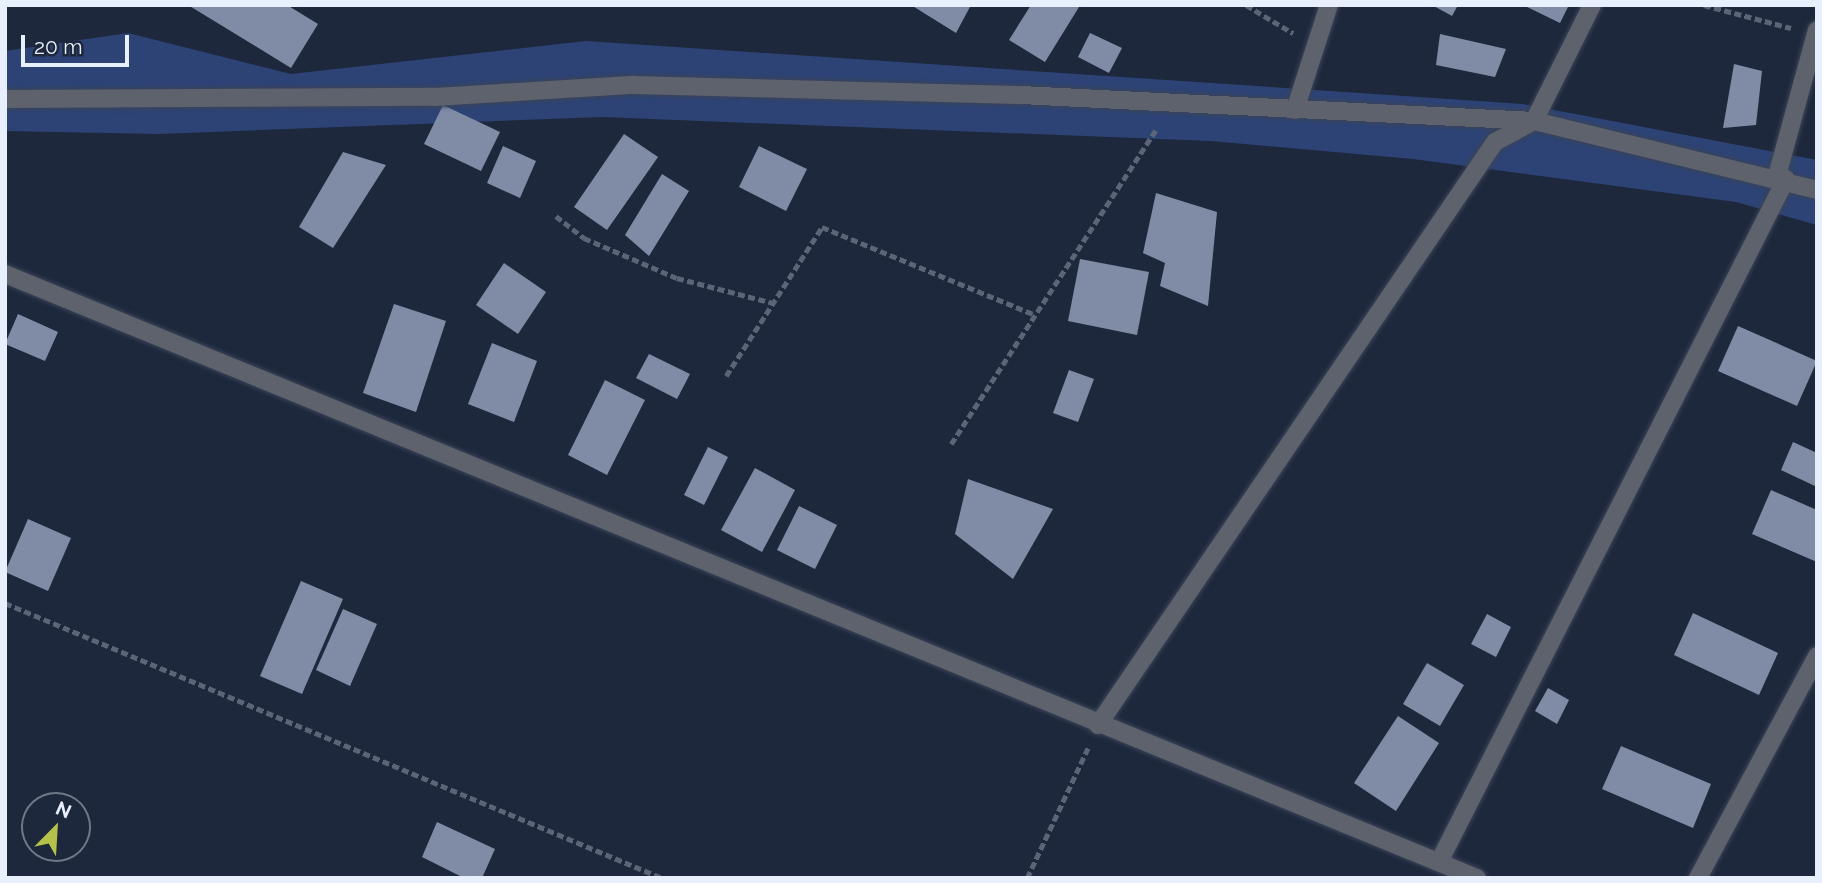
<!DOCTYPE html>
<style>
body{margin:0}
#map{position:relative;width:1822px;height:883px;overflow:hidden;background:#1e283c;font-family:Raleway,sans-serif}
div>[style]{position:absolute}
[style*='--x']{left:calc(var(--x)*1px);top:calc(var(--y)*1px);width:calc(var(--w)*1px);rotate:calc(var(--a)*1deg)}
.green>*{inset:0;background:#2d4376}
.building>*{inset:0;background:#808ca6}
.path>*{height:4.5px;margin-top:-2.25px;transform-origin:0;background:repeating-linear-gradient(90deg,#5c6577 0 7px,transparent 0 10.5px)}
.roads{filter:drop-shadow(0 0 2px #3a4457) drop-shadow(0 0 2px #3a4457)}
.minor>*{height:18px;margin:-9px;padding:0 9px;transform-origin:9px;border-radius:9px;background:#5d626d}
span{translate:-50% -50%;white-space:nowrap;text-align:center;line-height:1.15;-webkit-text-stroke:7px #1e283c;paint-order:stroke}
.frame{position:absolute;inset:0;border:7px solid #e8effd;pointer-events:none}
.north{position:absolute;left:21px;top:792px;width:70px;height:70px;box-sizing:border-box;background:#1e283c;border:2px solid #6f7889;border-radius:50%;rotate:24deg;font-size:19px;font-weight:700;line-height:28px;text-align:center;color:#e8effd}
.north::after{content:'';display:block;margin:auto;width:24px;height:32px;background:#b4c24a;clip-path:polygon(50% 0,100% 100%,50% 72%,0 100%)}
.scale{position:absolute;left:21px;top:35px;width:108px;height:32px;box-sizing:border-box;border:4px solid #e8effd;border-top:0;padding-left:9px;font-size:21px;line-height:24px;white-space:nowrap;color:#e8effd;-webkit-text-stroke:5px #1e283c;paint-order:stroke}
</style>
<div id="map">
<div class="green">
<div style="clip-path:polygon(128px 33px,291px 74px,586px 41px,1523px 104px,1817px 160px,1817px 225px,1736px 202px,1413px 159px,1211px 141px,602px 117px,159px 134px,5px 131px,5px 51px)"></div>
</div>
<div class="building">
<div style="clip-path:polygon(188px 5px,287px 5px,318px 24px,291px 68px)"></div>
<div style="clip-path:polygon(911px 5px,971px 5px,956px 33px)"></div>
<div style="clip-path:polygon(1031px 5px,1079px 7px,1045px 62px,1009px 40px)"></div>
<div style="clip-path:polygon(1432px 5px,1458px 5px,1452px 16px)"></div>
<div style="clip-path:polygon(1523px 5px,1569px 5px,1560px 23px)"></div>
<div style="clip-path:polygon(1090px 33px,1122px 48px,1109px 73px,1078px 57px)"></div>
<div style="clip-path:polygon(1440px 34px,1506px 49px,1495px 77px,1436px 65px)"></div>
<div style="clip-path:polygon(1734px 64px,1762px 71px,1756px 125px,1723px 128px)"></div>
<div style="clip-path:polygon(443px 105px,500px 132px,481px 171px,424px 144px)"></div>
<div style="clip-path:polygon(624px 134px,658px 157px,607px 230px,574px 207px)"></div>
<div style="clip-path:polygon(503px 146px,536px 161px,520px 198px,487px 183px)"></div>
<div style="clip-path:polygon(759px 146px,807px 169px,786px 211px,739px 187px)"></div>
<div style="clip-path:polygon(343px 152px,386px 165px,333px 248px,299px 227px)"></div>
<div style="clip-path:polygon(662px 174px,689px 191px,649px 256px,625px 235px)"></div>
<div style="clip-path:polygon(1156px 193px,1217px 212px,1208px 306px,1160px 286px,1165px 263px,1143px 253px)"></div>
<div style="clip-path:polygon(1080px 259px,1149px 272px,1137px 335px,1068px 321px)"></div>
<div style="clip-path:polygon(504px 263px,546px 292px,518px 334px,476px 305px)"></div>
<div style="clip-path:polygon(394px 304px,446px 321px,416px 412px,363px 393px)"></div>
<div style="clip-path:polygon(18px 314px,58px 332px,45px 361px,5px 344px)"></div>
<div style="clip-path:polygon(1738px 326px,1817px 361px,1797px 406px,1718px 371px)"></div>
<div style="clip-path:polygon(492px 343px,537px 361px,514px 422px,468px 404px)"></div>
<div style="clip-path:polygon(649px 354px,690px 374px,677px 399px,636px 378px)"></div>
<div style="clip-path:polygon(1069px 370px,1094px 379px,1078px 422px,1053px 413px)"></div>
<div style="clip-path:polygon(605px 380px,645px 400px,607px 475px,568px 455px)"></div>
<div style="clip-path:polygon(1793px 442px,1817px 453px,1817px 487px,1781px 470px)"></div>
<div style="clip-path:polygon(708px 447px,728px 457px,704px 505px,684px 495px)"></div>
<div style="clip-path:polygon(755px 468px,795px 490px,762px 552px,721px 530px)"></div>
<div style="clip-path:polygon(968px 479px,1053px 509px,1013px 579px,955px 534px)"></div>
<div style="clip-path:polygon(1771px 490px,1817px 510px,1817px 562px,1752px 534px)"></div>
<div style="clip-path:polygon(799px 506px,837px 525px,815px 569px,777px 550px)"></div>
<div style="clip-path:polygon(28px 519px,71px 538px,48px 591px,5px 572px)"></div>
<div style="clip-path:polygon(301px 581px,343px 599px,302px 694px,260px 676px)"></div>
<div style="clip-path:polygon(343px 609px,377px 624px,350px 686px,316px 670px)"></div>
<div style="clip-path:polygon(1693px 613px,1778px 653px,1759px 695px,1674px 655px)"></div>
<div style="clip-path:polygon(1487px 614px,1511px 627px,1496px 657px,1471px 644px)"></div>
<div style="clip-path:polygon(1427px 663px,1464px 685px,1440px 726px,1403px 704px)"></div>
<div style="clip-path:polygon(1548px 688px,1569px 700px,1557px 724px,1535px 711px)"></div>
<div style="clip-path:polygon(1398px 716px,1439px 743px,1396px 811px,1354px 783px)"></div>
<div style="clip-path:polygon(1621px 746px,1711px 784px,1693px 828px,1602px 789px)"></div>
<div style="clip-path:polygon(437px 822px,495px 849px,482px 878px,464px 878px,422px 857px)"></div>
</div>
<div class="path">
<div style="--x:1246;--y:5;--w:55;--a:30.8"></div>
<div style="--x:1704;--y:5;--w:90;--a:14.8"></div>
<div style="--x:556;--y:216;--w:36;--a:38"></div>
<div style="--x:584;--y:238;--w:101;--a:23.3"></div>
<div style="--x:677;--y:278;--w:99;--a:14.6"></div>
<div style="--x:726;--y:376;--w:177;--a:-57.2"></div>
<div style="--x:822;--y:227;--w:230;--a:22.4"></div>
<div style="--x:951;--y:444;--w:377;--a:-56.9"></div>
<div style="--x:5;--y:603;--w:712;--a:22.71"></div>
<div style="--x:1027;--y:878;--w:144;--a:-64.9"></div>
</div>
<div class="roads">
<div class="minor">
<div style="--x:5;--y:99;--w:430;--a:-0.3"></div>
<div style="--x:435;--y:97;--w:199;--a:-3.5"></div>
<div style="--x:634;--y:85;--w:387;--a:1.5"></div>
<div style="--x:1021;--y:95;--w:514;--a:2.9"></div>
<div style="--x:1534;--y:121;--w:291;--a:13.7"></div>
<div style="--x:1295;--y:110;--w:110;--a:-72.1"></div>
<div style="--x:1777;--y:176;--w:151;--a:-74.7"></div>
<div style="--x:5;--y:274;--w:1591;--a:22.31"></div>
<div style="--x:1098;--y:725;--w:705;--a:-55.75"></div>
<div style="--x:1495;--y:142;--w:44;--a:-28.3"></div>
<div style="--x:1534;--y:121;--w:130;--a:-63.4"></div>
<div style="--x:1439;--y:862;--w:766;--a:-63.07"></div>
<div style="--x:1698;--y:878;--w:252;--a:-61.8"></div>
</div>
</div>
<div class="frame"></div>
<div class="north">N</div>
<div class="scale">20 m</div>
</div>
